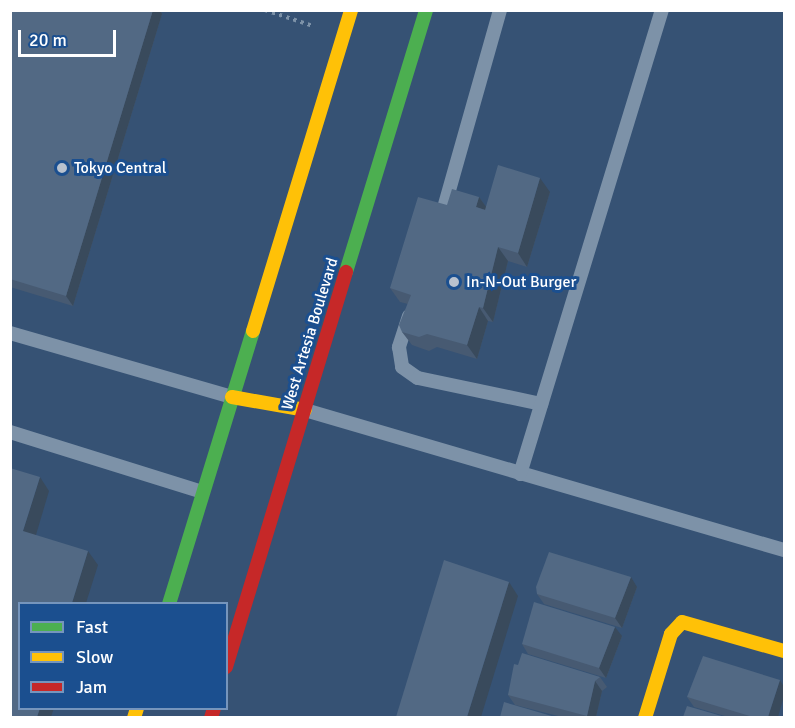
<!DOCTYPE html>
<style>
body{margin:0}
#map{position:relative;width:795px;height:728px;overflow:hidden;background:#365274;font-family:Signika,sans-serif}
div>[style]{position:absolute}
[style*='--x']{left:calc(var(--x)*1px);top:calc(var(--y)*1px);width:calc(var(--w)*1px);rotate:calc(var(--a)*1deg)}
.path>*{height:4px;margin-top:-2px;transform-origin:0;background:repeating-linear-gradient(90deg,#7d92a8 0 3px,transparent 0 7.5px)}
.lane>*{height:14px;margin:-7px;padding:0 7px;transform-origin:7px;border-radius:7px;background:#7d92a8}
.fast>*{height:14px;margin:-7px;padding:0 7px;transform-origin:7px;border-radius:7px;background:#4caf50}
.slow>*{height:14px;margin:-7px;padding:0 7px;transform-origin:7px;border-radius:7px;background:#ffc107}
.jam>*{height:14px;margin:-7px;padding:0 7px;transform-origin:7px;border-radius:7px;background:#c62828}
.wall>*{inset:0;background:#475a72}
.shaded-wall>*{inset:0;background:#394a5c}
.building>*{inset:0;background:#526984}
.dots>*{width:16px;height:16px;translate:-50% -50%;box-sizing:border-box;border:3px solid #1b4f8f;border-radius:50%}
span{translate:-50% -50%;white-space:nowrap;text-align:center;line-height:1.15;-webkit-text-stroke:6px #1b4f8f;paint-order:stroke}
.poi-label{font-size:16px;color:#fff}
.left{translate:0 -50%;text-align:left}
.street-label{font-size:16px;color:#fff}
.frame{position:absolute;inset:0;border:12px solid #fff;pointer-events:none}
.legend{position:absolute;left:18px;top:602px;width:210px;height:108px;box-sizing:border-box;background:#1b4f8f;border:2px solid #7695bc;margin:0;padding:8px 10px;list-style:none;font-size:18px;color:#fff}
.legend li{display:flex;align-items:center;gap:12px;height:30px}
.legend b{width:30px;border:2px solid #7695bc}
.scale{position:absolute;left:18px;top:30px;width:98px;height:27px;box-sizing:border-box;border:3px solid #fff;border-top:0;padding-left:8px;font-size:18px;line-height:21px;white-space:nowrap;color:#fff;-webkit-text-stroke:4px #1b4f8f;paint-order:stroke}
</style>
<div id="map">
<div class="path">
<div style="--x:265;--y:10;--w:51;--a:18.4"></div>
</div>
<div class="lane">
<div style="--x:442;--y:215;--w:213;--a:-74.2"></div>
<div style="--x:409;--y:316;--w:33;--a:108"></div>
<div style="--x:399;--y:347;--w:20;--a:81"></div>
<div style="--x:402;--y:367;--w:19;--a:35"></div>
<div style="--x:418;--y:378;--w:126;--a:11.9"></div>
<div style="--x:10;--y:333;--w:231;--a:16.1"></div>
<div style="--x:305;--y:410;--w:499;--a:16.3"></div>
<div style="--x:10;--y:432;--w:202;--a:17.3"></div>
<div style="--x:520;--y:474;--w:485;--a:-73"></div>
</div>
<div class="fast">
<div style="--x:346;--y:272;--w:274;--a:-73"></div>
<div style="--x:169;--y:604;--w:286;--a:-72.9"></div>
</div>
<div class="slow">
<div style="--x:253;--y:331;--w:336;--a:-73"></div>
<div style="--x:232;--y:397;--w:74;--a:10.1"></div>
<div style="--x:134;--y:718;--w:10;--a:-73"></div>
<div style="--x:645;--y:718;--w:88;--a:-72.8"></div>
<div style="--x:671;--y:634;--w:16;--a:-47"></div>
<div style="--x:682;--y:622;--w:106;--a:15.9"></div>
</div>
<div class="jam">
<div style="--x:226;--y:667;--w:413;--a:-73.1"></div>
<div style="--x:211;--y:718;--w:10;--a:-73"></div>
</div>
<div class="wall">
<div style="clip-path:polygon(10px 10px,160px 10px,162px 14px,73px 306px,10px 287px)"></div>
<div style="clip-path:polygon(550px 192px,527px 267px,508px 261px,493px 322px,488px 321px,477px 359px,437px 347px,429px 351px,412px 345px,402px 332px,408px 304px,400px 302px,390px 288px,447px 205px,479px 197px,486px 207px)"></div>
<div style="clip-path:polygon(637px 587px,622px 628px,544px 604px,537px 594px)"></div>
<div style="clip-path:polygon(622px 636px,606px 678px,528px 654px,522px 644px)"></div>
<div style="clip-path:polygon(518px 665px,600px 677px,607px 687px,602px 691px,596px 717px,562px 717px,515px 705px,508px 695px)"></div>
<div style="clip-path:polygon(687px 697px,778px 717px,728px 717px,694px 707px)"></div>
</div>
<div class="shaded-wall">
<div style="clip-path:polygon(153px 10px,160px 10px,162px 14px,73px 306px,66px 296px)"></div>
<div style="clip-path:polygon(540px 178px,550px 192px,527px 267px,518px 253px)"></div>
<div style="clip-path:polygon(479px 197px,489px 211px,476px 207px)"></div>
<div style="clip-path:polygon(498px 247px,508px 261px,493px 322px,483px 308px)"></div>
<div style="clip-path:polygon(479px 307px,488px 321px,477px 359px,467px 345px)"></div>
<div style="clip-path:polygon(40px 477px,49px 491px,33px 545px,23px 531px)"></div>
<div style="clip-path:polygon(88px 551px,98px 565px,86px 603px,72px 603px)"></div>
<div style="clip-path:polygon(631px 577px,637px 587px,622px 628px,615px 618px)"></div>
<div style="clip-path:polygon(509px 582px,518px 596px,481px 717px,467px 717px)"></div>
<div style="clip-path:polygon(615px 627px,622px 636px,606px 678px,599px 668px)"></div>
<div style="clip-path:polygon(780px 680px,784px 687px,784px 696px,778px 717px,768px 717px)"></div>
<div style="clip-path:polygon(595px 681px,602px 691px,596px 717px,588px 717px,587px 716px)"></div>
<div style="clip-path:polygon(40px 708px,54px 708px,51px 717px,37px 717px)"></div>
</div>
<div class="building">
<div style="clip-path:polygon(10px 10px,153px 10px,66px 296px,10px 279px)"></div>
<div style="clip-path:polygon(498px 165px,540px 178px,518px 253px,498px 247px,483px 308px,479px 307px,467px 345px,427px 334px,419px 337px,402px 332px,399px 325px,411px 295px,390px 288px,418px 197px,447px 205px,452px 189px,479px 197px,476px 207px,485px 210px)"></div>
<div style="clip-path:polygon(10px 468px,40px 477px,23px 531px,88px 551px,72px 603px,20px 603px,20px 708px,40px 708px,37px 717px,10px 717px)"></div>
<div style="clip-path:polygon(549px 552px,631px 577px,615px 618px,537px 594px,536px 587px)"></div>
<div style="clip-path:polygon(444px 560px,509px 582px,467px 717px,396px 717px)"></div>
<div style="clip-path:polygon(534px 602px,615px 627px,599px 668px,522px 644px)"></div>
<div style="clip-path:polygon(522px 653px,600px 677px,595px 681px,587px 716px,508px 695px,514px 664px,518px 665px)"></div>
<div style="clip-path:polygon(703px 656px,780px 680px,768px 717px,753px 717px,687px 697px)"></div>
<div style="clip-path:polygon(504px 702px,555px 717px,500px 717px)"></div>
<div style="clip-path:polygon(687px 706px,725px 717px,683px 717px)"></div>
</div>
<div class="dots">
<div style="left:62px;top:168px;background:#b9c2ce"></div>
<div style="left:454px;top:282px;background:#b9c2ce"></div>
</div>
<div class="poi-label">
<span class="left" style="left:74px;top:168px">Tokyo Central</span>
<span class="left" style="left:466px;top:282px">In-N-Out Burger</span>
</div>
<div class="street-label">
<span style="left:310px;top:334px;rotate:-73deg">West Artesia Boulevard</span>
</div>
<div class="frame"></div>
<ul class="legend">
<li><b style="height:8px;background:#4caf50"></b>Fast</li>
<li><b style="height:8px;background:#ffc107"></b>Slow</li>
<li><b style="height:8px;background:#c62828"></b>Jam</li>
</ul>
<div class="scale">20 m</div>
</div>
